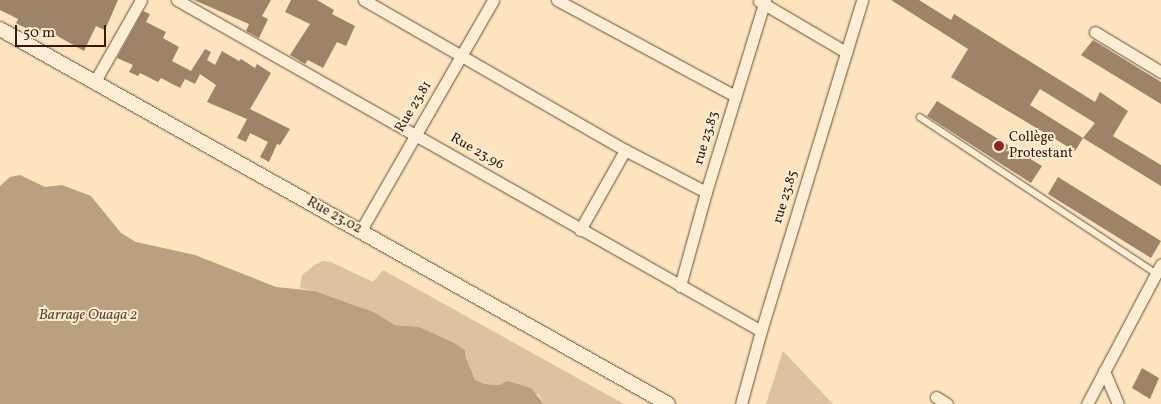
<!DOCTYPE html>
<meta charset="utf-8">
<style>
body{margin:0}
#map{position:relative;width:1161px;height:404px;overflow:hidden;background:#fde4be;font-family:Vollkorn,serif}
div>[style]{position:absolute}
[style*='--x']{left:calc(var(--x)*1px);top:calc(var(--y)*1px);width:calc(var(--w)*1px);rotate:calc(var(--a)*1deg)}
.green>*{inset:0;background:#dbc2a0}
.water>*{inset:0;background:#b9a081}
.building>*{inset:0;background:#9d8469}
.roads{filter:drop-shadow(0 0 1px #674e38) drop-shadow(0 0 1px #674e38)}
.service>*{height:5.5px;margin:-2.75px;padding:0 2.75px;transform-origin:2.75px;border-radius:2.75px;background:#feedd5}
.minor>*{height:11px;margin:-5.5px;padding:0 5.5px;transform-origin:5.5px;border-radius:5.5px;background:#feedd5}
.tertiary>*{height:14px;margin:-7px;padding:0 7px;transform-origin:7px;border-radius:7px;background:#feedd5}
.dots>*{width:14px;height:14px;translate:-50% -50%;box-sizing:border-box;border:2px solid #feedd5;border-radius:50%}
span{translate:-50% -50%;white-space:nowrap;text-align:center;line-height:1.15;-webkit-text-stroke:4px #feedd5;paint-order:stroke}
.street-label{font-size:14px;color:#351c0c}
.poi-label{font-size:14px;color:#351c0c}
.left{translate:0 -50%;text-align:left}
.water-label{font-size:15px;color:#634a35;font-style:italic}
.scale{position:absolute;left:15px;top:25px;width:91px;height:22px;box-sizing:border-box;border:2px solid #351c0c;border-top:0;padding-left:6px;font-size:15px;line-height:18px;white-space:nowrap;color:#351c0c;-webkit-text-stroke:4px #feedd5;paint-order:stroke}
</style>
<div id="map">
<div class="green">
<div style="clip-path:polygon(323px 261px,331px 262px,373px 282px,383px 270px,624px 404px,544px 404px,539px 395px,508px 382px,499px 385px,485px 384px,475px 380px,466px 358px,465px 350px,419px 327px,395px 325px,357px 306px,315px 291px,300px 288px,302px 275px,316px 264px)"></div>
<div style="clip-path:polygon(783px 351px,833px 404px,766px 404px)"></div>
</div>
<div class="water">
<div style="clip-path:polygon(20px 175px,45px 187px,62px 185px,91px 196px,121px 233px,136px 242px,195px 255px,276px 287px,315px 291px,373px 312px,395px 325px,419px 327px,454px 343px,465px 350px,466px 358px,475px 380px,485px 384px,499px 385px,508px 381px,531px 388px,544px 404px,0 404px,0 186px,10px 177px)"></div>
</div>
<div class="building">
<div style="clip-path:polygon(0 0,118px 0,105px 30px,96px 26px,84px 51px,43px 28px,39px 35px,16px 23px,18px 19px,0 10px)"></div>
<div style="clip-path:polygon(194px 0,271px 0,262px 16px,268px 19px,259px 38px,246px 31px,249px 24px)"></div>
<div style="clip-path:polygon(291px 0,317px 0,334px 10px,332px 14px,355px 26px,346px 46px,337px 42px,323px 68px,308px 60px,305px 64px,290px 55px,310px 24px,285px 12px)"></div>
<div style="clip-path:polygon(evenodd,891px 0,919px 0,951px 20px,954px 14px,1095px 102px,1100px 92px,1128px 111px,1113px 136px,1161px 165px,1161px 186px,1083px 138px,1075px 151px,951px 77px,968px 49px,891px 0,1040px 89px,1095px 123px,1083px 138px,1030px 105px,1040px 89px)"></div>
<div style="clip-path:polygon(143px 11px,150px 14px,146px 22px,166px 32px,163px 38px,179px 47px,172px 61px,191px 71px,205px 49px,211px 52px,207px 60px,215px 65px,222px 51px,239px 61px,241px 59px,255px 68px,257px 64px,271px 73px,250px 109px,290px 129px,280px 145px,277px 144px,269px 162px,260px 157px,268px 142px,250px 133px,246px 142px,237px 138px,247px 119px,207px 102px,216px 85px,200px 74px,195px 84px,185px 79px,180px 88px,161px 78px,158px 82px,140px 73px,138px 76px,129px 72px,133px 65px,117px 58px)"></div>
<div style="clip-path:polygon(1093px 40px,1161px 82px,1161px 104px,1081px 55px)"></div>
<div style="clip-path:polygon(937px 101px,1042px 166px,1031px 183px,927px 116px)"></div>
<div style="clip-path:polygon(1058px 177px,1161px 241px,1151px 258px,1048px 194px)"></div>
<div style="clip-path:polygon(1142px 368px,1159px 378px,1150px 399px,1132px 388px)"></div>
</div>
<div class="roads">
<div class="service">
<div style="--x:920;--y:117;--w:283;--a:33.5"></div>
</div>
<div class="minor">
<div style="--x:177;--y:0;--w:671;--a:29.54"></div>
<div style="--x:364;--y:0;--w:301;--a:29.9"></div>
<div style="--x:625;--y:150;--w:91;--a:27.4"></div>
<div style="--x:557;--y:0;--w:202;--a:28.3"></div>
<div style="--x:759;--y:1;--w:101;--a:30.4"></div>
<div style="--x:1095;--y:32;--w:77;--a:31.2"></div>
<div style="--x:94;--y:83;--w:95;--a:-60.5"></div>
<div style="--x:361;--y:230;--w:265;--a:-60.1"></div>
<div style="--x:580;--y:230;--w:92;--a:-60.6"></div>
<div style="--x:680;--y:286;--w:98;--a:-74.5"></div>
<div style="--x:706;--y:192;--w:201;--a:-72.9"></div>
<div style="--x:1104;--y:371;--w:36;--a:67"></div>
<div style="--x:936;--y:397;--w:13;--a:32"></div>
<div style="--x:741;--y:404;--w:76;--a:-74.7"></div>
<div style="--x:761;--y:331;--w:346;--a:-73"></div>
<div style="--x:1087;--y:404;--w:158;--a:-62.1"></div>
</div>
<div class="tertiary">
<div style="--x:0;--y:29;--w:766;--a:29.31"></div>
</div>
</div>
<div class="dots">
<div style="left:999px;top:146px;background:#8f2418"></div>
</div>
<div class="street-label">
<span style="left:414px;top:107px;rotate:-59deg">Rue 23.81</span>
<span style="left:707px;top:138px;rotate:-73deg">rue 23.83</span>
<span style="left:477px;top:152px;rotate:30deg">Rue 23.96</span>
<span style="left:786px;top:197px;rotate:-73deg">rue 23.85</span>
<span style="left:334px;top:216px;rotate:29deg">Rue 23.02</span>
</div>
<div class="poi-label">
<span class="left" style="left:1009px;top:146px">Collège<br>Protestant</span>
</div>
<div class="water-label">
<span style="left:88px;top:316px">Barrage Ouaga 2</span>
</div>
<div class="scale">50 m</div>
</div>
